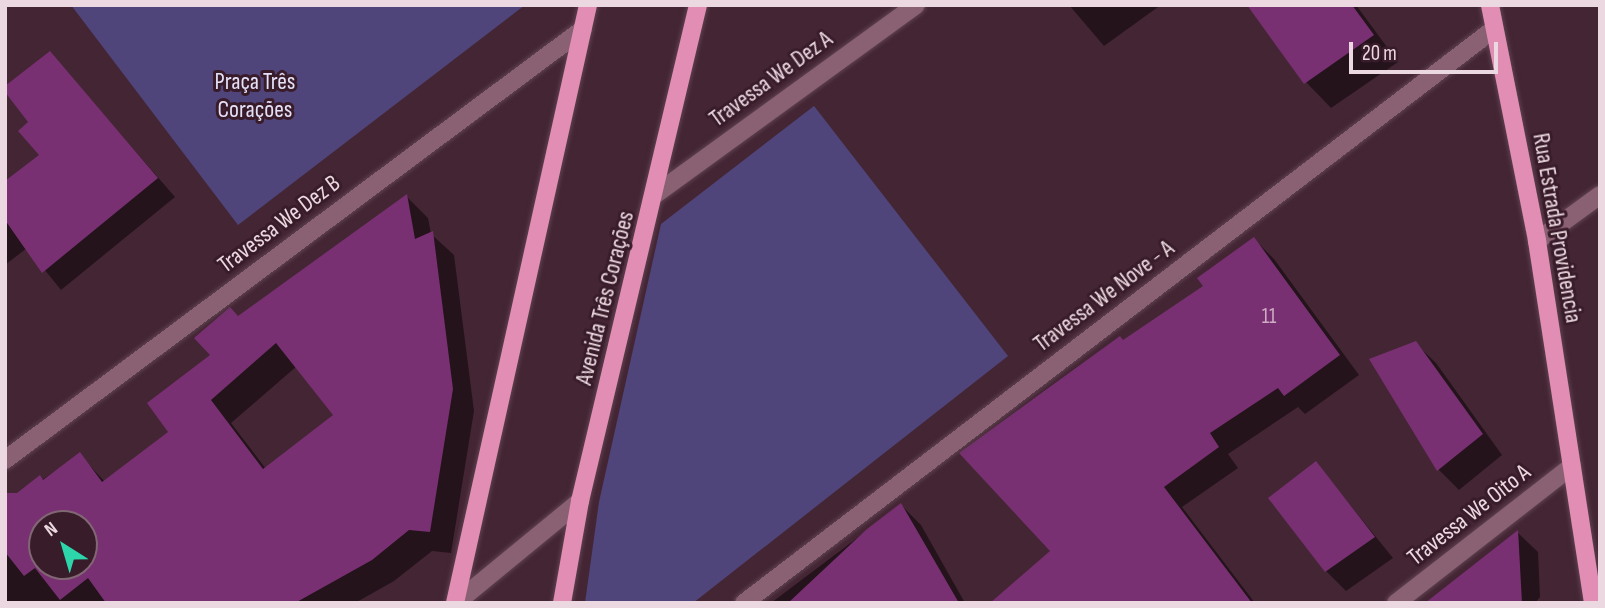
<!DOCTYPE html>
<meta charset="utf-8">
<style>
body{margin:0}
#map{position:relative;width:1605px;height:608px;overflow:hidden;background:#442534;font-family:"Sofia Sans Condensed",sans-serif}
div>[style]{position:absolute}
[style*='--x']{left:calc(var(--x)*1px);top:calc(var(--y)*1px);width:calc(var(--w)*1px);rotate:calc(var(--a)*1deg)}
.green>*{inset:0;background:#50457b}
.shadow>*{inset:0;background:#0007}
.building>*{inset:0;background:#783072}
.roads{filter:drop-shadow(0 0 2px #5f4250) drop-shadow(0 0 2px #5f4250)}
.minor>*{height:18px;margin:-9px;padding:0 9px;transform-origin:9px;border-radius:9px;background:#8a6073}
.major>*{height:18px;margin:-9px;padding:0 9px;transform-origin:9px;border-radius:9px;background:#e18db4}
span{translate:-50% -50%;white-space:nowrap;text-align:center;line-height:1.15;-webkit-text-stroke:6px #391c2a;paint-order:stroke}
.number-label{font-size:21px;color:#cfaec4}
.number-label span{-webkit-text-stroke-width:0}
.street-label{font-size:24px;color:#ecd8e0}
.park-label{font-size:24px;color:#e4e1f9}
.frame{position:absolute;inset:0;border:7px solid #ecd8e0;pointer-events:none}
.north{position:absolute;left:28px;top:510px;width:70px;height:70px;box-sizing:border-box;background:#391c2a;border:2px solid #816773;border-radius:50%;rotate:323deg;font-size:19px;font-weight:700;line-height:28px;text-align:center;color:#ecd8e0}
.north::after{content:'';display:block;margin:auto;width:24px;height:32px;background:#2dd5ab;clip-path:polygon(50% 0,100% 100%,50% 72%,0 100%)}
.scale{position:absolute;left:1349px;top:42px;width:149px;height:32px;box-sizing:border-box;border:4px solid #ecd8e0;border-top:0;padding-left:9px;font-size:21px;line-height:24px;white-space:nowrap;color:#ecd8e0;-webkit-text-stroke:5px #391c2a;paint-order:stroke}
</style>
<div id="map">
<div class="green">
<div style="clip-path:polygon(71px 5px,525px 5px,238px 225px)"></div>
<div style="clip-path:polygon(814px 106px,1008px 356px,693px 603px,585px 603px,599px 502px,661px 224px)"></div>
</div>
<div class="shadow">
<div style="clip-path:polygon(1069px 5px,1157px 5px,1158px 7px,1104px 46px)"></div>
<div style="clip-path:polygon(1250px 5px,1356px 5px,1398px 62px,1331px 108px,1306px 82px)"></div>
<div style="clip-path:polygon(50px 53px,175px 197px,61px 290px,27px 248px,5px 265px,5px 183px,42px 155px,31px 122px)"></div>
<div style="clip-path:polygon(evenodd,407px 197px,428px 218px,431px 234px,454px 255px,474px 411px,451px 553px,432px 551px,394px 581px,355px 603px,5px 603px,5px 504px,80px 455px,105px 482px,171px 432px,239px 318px,407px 197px,297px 366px,336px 415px,266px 469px,231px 423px,297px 366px,407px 197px,42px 524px,84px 524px,84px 566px,42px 566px,42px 524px)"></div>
<div style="clip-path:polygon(1254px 239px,1274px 259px,1359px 375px,1305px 414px,1298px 407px,1228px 454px,1238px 468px,1182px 507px,1255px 603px,993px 603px,1052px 551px,1123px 342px,1205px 286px)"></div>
<div style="clip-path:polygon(1415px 343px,1436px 363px,1502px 455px,1459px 490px,1439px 470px,1372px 360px)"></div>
<div style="clip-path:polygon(1316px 463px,1393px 558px,1346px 591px,1326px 571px)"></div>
<div style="clip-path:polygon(901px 505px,921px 525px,965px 603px,771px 603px)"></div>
<div style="clip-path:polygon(1518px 533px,1538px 552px,1540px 597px,1535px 603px,1521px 603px)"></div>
</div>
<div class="building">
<div style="clip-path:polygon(1247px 5px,1352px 5px,1374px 35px,1304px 84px)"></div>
<div style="clip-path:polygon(50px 51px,158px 178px,42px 273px,5px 220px,5px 181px,39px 155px,18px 131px,28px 122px,5px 92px,5px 86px)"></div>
<div style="clip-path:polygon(evenodd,407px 194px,415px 239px,433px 231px,453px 389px,430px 532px,409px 530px,372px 560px,295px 603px,106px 603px,88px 578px,60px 600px,35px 568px,24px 576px,5px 552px,5px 493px,17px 493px,40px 475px,43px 480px,80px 452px,102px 482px,168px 432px,147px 403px,210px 355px,194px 338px,230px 307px,238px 316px,407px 194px,276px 343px,333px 415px,263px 469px,211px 400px,276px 343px,407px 194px,42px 524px,84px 524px,84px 566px,42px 566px,42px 524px)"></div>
<div style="clip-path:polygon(1254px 237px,1340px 355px,1284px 396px,1278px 388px,1210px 433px,1219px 447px,1164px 487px,1252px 603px,990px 603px,1050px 551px,959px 453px,1120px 336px,1123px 340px,1203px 286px,1197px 278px)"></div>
<div style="clip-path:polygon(1416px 341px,1483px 434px,1437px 471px,1369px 359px)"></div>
<div style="clip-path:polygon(1316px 461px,1375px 537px,1325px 572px,1268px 498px)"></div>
<div style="clip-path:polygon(901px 503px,959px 603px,788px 603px,867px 529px)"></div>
<div style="clip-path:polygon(1518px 530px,1522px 603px,1425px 603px)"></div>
</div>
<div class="roads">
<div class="minor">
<div style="--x:656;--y:194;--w:321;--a:-36"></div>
<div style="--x:1537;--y:241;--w:78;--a:-36.1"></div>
<div style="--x:5;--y:460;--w:721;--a:-36.71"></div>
<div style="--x:456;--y:603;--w:161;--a:-39.4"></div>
<div style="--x:744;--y:603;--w:944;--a:-37.43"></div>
<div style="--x:1396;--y:603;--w:223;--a:-37.9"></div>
</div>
<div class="major">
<div style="--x:1490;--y:5;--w:241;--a:78.7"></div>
<div style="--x:1537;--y:241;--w:366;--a:81.2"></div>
<div style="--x:455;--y:603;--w:613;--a:-77.46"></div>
<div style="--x:562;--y:603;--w:104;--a:-80"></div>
<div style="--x:580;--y:501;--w:510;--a:-76.62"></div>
</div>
</div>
<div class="number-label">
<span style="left:1269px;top:317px">11</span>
</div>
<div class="street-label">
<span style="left:771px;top:79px;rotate:-36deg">Travessa We Dez A</span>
<span style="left:279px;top:224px;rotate:-37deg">Travessa We Dez B</span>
<span style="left:1557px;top:228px;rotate:80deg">Rua Estrada Providencia</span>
<span style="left:1104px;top:296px;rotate:-37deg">Travessa We Nove - A</span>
<span style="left:605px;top:298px;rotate:-76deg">Avenida Três Corações</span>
<span style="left:1469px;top:515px;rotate:-38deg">Travessa We Oito A</span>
</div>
<div class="park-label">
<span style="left:255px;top:96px">Praça Três<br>Corações</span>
</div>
<div class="frame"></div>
<div class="north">N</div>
<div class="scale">20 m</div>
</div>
